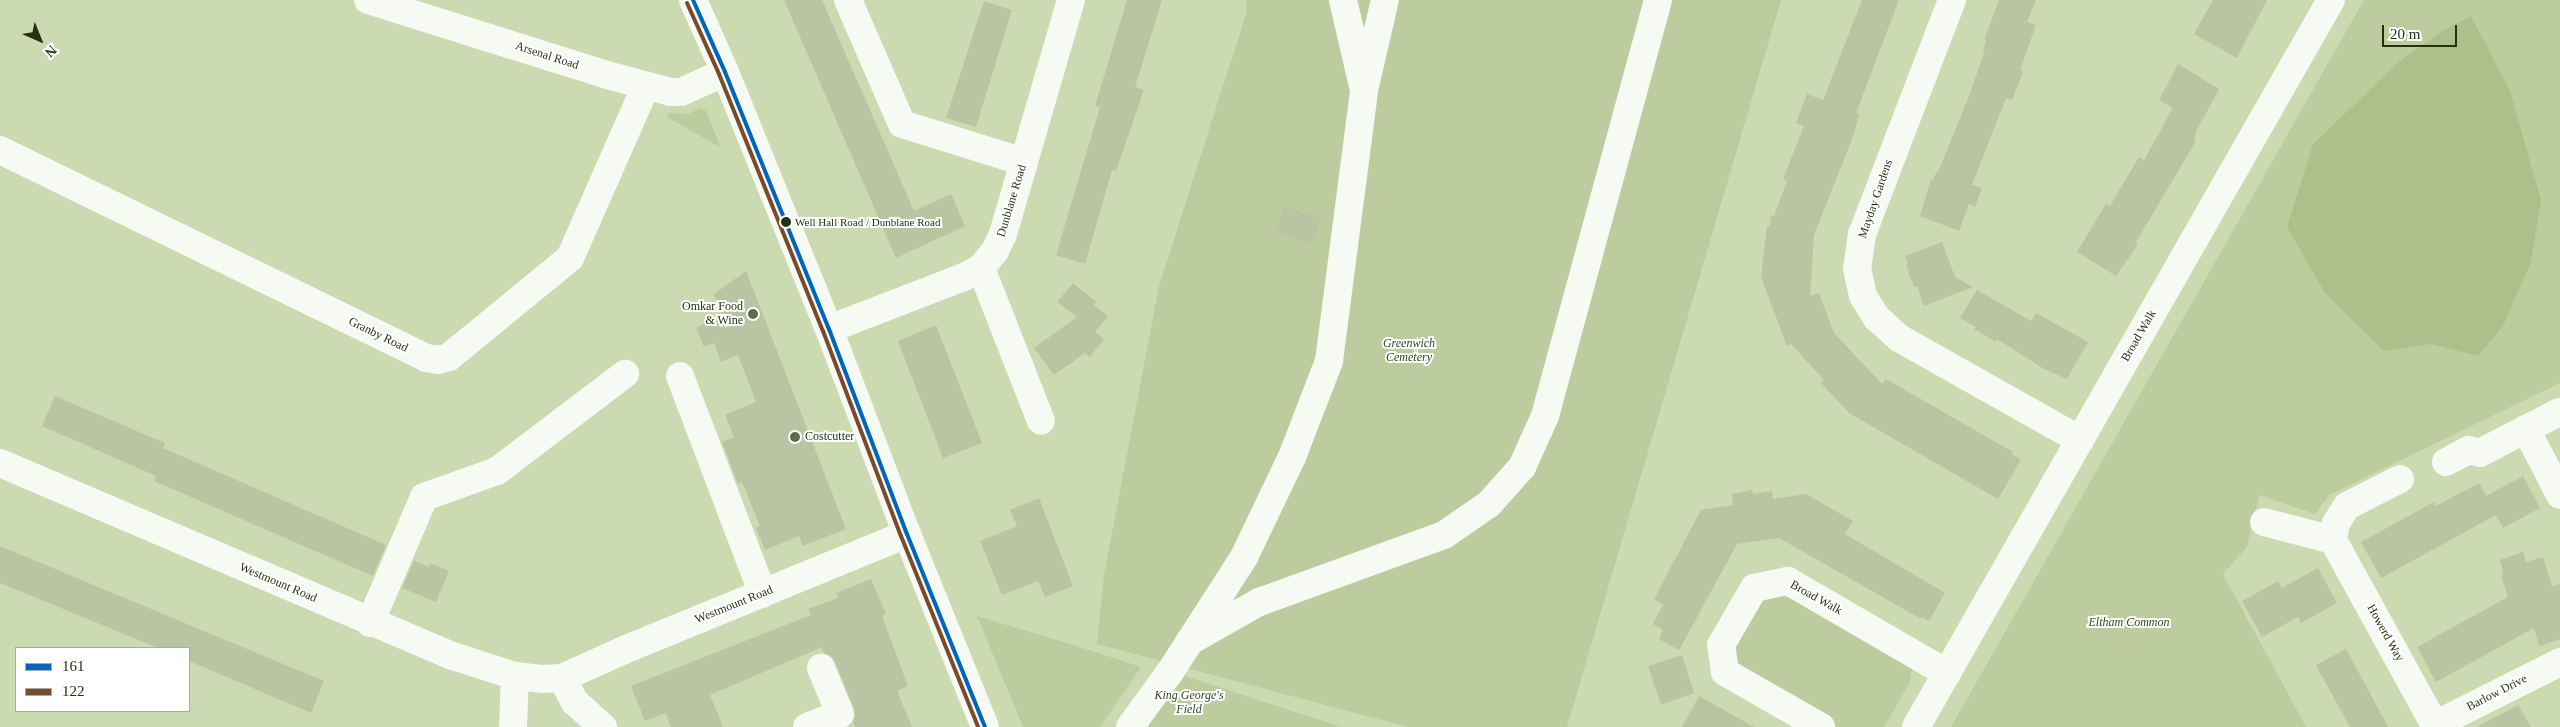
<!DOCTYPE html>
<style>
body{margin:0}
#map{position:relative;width:2560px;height:727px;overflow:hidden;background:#cbdab0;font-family:"Times New Roman",serif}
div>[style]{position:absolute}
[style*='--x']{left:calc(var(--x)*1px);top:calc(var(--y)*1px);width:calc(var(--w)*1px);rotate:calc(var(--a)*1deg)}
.green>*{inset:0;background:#bdcc9e}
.forest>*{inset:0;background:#adc08b}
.building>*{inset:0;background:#b9c4a3}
.minor>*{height:28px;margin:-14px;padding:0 14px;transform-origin:14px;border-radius:14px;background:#f7f9f3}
.highway>*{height:28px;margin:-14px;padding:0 14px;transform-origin:14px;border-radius:14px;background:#f7f9f3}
.bus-1>*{height:4px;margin:-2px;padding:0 2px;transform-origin:2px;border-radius:2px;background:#0065bd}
.bus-2>*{height:4px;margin:-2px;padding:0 2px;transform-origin:2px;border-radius:2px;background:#7a4b2a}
.dots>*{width:14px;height:14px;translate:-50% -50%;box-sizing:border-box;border:2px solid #fff;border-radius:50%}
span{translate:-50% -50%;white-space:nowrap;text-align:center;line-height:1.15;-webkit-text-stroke:4px #fff;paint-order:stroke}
.bus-label{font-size:11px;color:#263011}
.left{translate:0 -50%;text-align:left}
.street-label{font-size:12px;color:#263011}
.poi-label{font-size:12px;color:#263011}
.right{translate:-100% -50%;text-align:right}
.park-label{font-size:12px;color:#364316;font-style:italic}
.legend{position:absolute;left:15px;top:647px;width:175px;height:65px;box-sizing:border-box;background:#fff;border:1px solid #a8aca0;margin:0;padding:6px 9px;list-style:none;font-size:15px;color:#263011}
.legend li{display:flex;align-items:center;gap:10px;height:25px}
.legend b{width:25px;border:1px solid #a8aca0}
.north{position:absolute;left:15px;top:15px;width:50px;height:50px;-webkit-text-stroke:4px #fff;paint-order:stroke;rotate:136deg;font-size:14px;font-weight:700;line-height:20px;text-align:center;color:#263011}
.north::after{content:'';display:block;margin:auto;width:18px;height:22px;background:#263011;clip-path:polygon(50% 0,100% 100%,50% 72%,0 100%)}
.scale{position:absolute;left:2382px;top:25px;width:75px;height:22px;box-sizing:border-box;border:2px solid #263011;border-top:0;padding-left:6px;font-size:15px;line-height:18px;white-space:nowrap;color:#263011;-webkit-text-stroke:4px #fff;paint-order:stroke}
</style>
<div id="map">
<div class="green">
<div style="clip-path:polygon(1246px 0,1781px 0,1567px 727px,1408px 727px,1097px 644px,1104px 575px,1159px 286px,1247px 11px)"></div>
<div style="clip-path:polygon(2364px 0,2560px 0,2560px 383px,2329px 495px,2315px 514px,2259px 495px,2247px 547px,2223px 574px,2306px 727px,1951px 727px)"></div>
<div style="clip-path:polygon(701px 108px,706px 111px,721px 148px,667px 117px,669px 113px,688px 114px)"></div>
<div style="clip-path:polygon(1783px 592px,1912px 667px,1910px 682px,1884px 727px,1838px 727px,1747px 674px,1738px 664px,1733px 643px,1754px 603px)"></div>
<div style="clip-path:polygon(977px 616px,1083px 648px,1141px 667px,1100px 727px,1023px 727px)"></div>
<div style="clip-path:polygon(1179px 674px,1341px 727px,1141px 727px)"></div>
</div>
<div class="forest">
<div style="clip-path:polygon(2471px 16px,2510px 91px,2541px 200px,2531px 262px,2503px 326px,2478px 356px,2431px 344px,2384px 351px,2325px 293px,2287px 227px,2313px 144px,2399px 62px,2445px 29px)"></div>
</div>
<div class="building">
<div style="clip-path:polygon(784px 0,822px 0,914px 211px,951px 194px,965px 226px,896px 258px)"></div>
<div style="clip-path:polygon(1127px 0,1162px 0,1135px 87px,1144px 90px,1116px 171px,1112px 170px,1085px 264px,1056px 255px,1100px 107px,1095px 106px)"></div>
<div style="clip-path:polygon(1862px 0,1899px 0,1856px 113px,1859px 114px,1854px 134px,1814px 235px,1810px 296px,1819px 293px,1834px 333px,1882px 384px,1886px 379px,2013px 452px,2011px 454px,2021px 460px,1998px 499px,1849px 413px,1821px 383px,1824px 380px,1791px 344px,1787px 346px,1761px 277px,1767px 226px,1770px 227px,1771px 215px,1774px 216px,1787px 181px,1783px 179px,1804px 126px,1796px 123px,1807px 94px,1823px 100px)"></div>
<div style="clip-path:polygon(1999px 0,2036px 0,2027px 22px,2036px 25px,2020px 70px,2023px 72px,2012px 100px,2006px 98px,1972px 185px,1982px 188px,1975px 207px,1969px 204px,1959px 231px,1920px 216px,1931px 179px,1933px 180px,1937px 171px,1938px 172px,1969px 96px,1985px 50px,1983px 50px,1986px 41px,1984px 40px)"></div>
<div style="clip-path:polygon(2213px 0,2267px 0,2237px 58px,2194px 34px)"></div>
<div style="clip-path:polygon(984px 1px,1012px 10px,976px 127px,946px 118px)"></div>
<div style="clip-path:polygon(2178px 64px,2219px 89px,2196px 132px,2194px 140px,2196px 141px,2136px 242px,2138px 243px,2132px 253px,2116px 276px,2077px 252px,2106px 204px,2110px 206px,2139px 157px,2144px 160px,2173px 108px,2159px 100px)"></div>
<div style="clip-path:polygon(1284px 206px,1321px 218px,1312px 244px,1275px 232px)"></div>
<div style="clip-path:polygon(1942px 242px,1955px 277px,1973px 287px,1924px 306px,1917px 286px,1914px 287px,1906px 265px,1908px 264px,1905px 256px)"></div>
<div style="clip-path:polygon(746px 271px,846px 529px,803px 546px,799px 536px,765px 550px,756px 528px,760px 526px,742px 482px,738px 484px,722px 442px,734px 437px,725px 415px,756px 402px,738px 355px,721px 362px,714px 343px,704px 347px,696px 328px,722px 314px,714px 294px)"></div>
<div style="clip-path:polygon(1073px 283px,1096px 302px,1094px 305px,1108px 316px,1095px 332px,1104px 339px,1090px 357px,1085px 353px,1054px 375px,1034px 348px,1077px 317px,1057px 302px)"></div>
<div style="clip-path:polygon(1977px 290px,2031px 321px,2036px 313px,2088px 342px,2067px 379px,2044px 369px,1997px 339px,1996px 342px,1974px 329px,1976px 327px,1960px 318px)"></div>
<div style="clip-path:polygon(936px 325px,982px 443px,943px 458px,898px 341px)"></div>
<div style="clip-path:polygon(55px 396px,165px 443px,163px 448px,386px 545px,373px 576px,154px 481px,156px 476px,42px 426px)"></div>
<div style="clip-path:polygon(2523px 476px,2540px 508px,2503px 528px,2496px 515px,2381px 578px,2361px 542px,2434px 502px,2436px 506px,2479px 483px,2486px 496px)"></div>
<div style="clip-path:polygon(1752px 490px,1753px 494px,1772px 491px,1773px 499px,1806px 494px,1853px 521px,1845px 534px,1945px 593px,1929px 621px,1922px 617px,1921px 619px,1779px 538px,1737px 544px,1679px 650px,1659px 639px,1663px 630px,1653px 624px,1663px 605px,1654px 599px,1701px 510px,1733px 505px,1732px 494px)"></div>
<div style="clip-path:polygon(1039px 498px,1073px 586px,1045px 597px,1038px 581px,1002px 595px,980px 541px,1017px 526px,1010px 510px)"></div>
<div style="clip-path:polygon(0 546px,324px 681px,311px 713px,189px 661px,189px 648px,158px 648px,0 583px)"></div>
<div style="clip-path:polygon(2523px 552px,2526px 562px,2543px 557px,2552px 586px,2560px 584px,2560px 639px,2539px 646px,2534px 628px,2436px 682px,2417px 647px,2508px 597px,2501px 576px,2503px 572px,2500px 560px)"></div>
<div style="clip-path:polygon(414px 561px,429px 567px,430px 563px,449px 571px,436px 602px,402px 588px)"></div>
<div style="clip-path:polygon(2318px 568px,2337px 603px,2301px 623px,2298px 617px,2262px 637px,2242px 601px,2278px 581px,2282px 588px)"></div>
<div style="clip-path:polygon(871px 579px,886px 614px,882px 616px,908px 686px,897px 691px,912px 727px,855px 727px,853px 722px,855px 716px,854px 708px,835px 662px,831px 656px,824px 653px,822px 647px,710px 695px,723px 727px,671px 727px,666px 713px,645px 721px,631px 686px,811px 615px,808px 609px,838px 598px,836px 593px)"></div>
<div style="clip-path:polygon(2346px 649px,2366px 686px,2388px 727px,2350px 727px,2329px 689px,2316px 665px)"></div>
<div style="clip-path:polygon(1682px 655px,1694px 693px,1661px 705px,1648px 666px)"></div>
<div style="clip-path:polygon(1699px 696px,1754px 727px,1682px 727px)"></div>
<div style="clip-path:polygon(2518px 705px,2531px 727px,2477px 727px)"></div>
</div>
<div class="minor">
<div style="--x:368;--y:0;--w:250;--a:17.4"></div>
<div style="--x:607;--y:75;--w:66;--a:14.9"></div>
<div style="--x:671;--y:92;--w:10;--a:0"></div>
<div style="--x:681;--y:92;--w:48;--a:-24.4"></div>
<div style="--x:848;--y:0;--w:135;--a:66.5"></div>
<div style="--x:902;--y:124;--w:128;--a:17.3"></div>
<div style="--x:1343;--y:0;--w:88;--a:76.9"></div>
<div style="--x:1952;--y:0;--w:251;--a:111"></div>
<div style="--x:1862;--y:234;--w:34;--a:98"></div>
<div style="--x:1857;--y:268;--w:29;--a:78"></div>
<div style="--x:1863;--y:296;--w:26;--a:58"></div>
<div style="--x:1877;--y:318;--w:30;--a:42"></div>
<div style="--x:1899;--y:338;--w:208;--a:29.4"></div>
<div style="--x:0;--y:150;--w:474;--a:26"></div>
<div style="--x:426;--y:358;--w:12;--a:9"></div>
<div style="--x:438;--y:360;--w:11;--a:-15"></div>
<div style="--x:449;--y:357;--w:156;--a:-39.3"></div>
<div style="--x:570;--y:258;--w:188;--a:-66.2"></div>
<div style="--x:981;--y:268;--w:164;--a:68.6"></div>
<div style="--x:829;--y:329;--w:145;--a:-21.1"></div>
<div style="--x:964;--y:277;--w:19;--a:-28"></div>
<div style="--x:981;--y:268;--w:22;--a:-51"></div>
<div style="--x:995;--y:251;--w:19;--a:-65"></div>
<div style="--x:1003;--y:234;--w:244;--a:-73.8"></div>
<div style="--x:680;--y:376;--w:233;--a:69.2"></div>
<div style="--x:2526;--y:429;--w:38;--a:-27"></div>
<div style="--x:2446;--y:462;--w:26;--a:-28"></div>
<div style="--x:2469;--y:450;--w:11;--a:15"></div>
<div style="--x:2480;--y:453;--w:52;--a:-27.6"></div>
<div style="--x:2526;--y:429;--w:74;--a:62.7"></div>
<div style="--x:0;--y:463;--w:492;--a:23.1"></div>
<div style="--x:453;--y:656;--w:65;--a:17.9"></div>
<div style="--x:515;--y:676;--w:27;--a:6"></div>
<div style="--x:542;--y:679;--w:20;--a:-3"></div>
<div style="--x:562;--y:678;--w:68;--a:-24.3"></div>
<div style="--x:624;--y:650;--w:306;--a:-22.3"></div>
<div style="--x:2400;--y:479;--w:59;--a:153"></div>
<div style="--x:2347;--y:506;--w:20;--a:123"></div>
<div style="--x:2336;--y:523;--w:17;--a:100"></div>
<div style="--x:2333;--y:540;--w:213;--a:61.2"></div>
<div style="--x:2264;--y:522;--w:71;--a:14.6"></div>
<div style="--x:370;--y:623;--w:137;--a:-66.8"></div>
<div style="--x:424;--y:497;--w:77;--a:-19.6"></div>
<div style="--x:497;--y:471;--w:161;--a:-37.2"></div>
<div style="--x:1190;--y:641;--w:79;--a:-29.5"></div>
<div style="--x:1259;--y:602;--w:197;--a:-19.9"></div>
<div style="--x:1444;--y:535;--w:55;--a:-34.6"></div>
<div style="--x:1489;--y:504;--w:50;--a:-48.3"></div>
<div style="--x:1522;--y:467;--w:56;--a:-65.7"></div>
<div style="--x:1545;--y:416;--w:431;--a:-74.8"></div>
<div style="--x:562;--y:678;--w:27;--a:62"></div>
<div style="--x:575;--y:702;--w:38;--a:42"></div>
<div style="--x:2435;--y:725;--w:140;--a:-26.7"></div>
<div style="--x:513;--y:727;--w:51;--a:-87.8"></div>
<div style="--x:807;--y:727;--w:35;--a:-22"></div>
<div style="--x:840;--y:714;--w:50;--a:-112.4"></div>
<div style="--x:1130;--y:727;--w:68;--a:-54"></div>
<div style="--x:1170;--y:672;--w:137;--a:-57.2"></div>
<div style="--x:1244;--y:557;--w:111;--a:-64.4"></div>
<div style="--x:1292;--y:457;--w:103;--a:-68.9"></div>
<div style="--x:1329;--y:361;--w:273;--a:-82.6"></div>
<div style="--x:1364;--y:90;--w:92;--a:-76.9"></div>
<div style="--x:1821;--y:727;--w:111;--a:-150.2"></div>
<div style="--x:1725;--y:672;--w:27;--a:-98"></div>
<div style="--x:1721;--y:645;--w:66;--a:-59.9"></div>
<div style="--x:1754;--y:588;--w:35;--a:-12"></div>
<div style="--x:1788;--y:581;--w:184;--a:30.1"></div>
<div style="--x:1916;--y:727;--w:837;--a:-60.28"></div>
</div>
<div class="highway">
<div style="--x:693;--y:0;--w:79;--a:66"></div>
<div style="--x:725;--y:72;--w:277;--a:68"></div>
<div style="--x:829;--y:329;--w:219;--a:69.2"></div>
<div style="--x:907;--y:534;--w:208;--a:68"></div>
</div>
<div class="bus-1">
<div style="--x:693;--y:0;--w:79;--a:66"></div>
<div style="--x:725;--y:72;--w:277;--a:68"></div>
<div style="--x:829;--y:329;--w:219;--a:69.2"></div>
<div style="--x:907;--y:534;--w:208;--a:68"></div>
</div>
<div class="bus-2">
<div style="--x:687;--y:3;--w:78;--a:65.7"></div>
<div style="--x:719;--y:74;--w:277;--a:68"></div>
<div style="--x:823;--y:331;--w:219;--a:69.2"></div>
<div style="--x:901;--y:536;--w:206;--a:68"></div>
</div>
<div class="dots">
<div style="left:786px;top:222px;background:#263011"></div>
<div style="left:753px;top:314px;background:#606c49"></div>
<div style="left:795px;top:437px;background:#606c49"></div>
</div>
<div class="bus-label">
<span class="left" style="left:795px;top:222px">Well Hall Road / Dunblane Road</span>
</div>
<div class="street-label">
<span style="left:547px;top:56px;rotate:18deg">Arsenal Road</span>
<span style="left:1876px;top:199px;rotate:-71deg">Mayday Gardens</span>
<span style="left:1012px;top:201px;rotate:-73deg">Dunblane Road</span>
<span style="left:378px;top:335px;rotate:26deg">Granby Road</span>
<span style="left:2139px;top:336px;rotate:-60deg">Broad Walk</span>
<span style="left:278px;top:583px;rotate:23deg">Westmount Road</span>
<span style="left:1816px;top:598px;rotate:29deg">Broad Walk</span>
<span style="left:734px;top:605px;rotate:-22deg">Westmount Road</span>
<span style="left:2385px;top:633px;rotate:61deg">Howerd Way</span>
<span style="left:2497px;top:693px;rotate:-27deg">Barlow Drive</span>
</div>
<div class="poi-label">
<span class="right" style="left:743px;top:314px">Omkar Food<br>&amp; Wine</span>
<span class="left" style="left:805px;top:437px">Costcutter</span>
</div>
<div class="park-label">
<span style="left:1409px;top:351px">Greenwich<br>Cemetery</span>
<span style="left:2129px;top:623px">Eltham Common</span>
<span style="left:1189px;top:703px">King George's<br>Field</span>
</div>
<ul class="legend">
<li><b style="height:6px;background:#0065bd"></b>161</li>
<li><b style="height:6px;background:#7a4b2a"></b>122</li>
</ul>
<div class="north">N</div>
<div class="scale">20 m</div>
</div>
